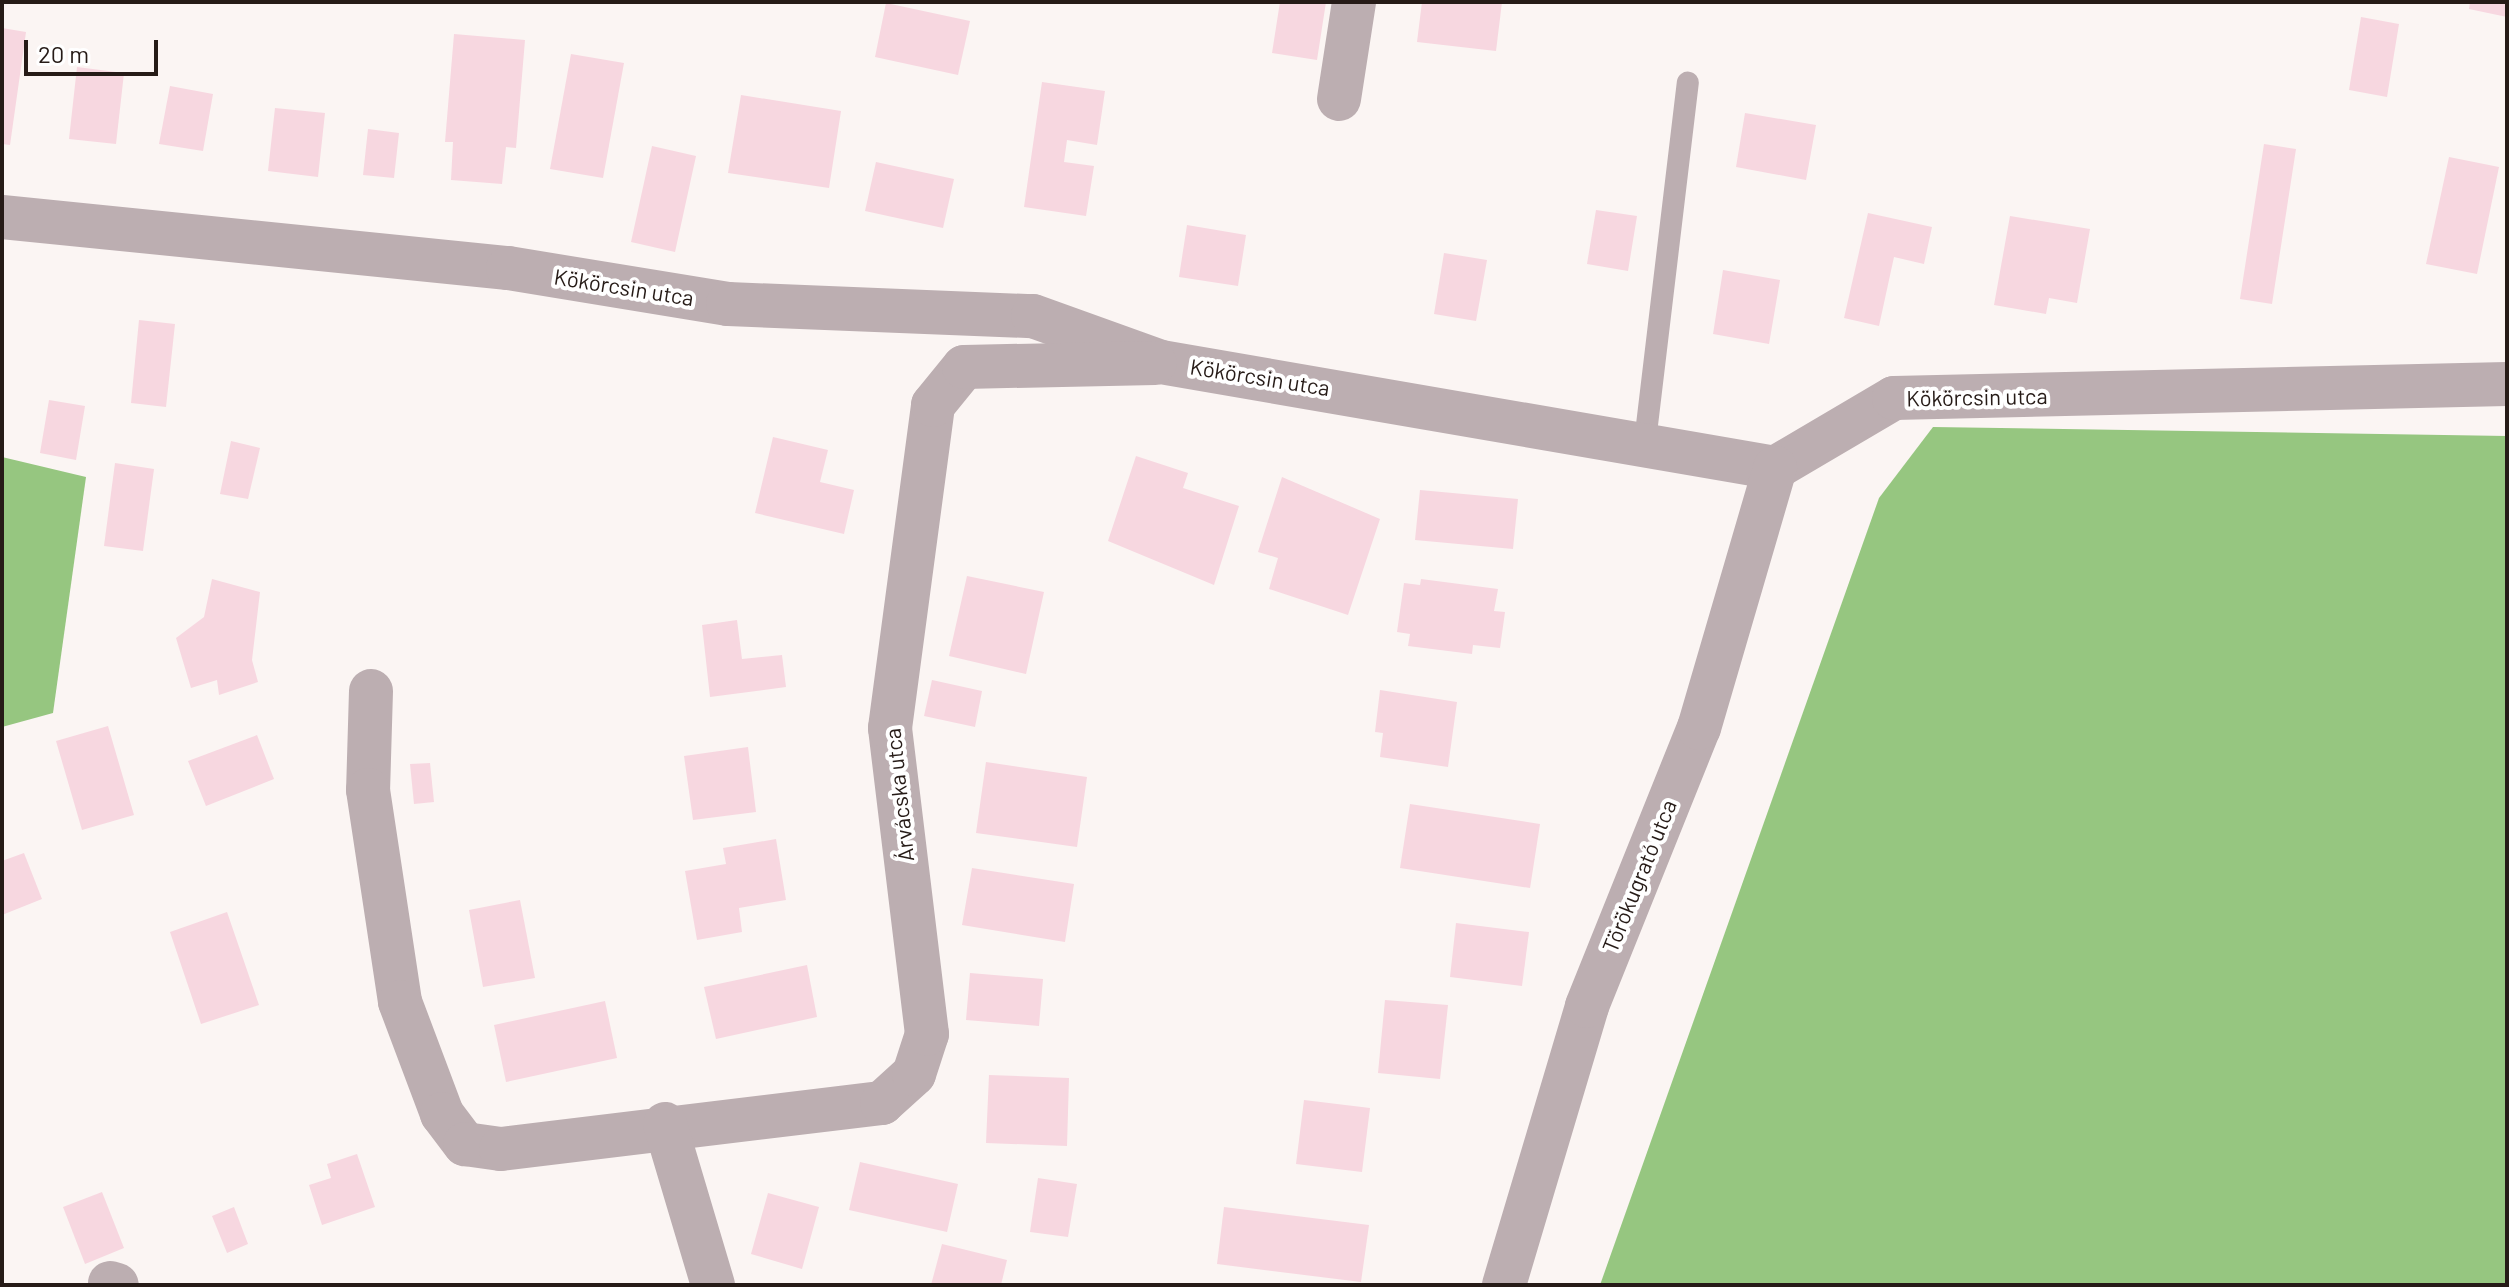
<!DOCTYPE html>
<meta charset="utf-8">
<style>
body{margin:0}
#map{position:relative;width:2509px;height:1287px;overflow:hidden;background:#fbf5f3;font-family:Barlow,sans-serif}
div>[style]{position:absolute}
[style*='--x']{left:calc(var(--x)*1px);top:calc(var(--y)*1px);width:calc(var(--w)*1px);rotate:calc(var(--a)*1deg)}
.forest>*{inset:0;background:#96c680}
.building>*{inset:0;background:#f7d7e0}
.service>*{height:22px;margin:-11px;padding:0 11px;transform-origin:11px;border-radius:11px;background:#bcaeb1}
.minor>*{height:44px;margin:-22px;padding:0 22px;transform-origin:22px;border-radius:22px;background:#bcaeb1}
span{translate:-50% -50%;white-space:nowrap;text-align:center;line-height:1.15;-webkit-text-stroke:8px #fff;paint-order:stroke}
.street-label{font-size:22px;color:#261b17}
.frame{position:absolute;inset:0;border:4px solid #261b17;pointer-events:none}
.scale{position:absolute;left:24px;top:40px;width:134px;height:36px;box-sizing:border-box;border:4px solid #261b17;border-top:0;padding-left:10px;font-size:24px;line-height:28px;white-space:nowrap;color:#261b17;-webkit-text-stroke:6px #fff;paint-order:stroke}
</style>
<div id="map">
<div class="forest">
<div style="clip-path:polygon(1933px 427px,2507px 436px,2507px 1285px,1600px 1285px,1879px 498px)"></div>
<div style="clip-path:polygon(2px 457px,86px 477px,53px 713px,2px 727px)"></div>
</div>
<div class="building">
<div style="clip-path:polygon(1280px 2px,1326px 2px,1317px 60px,1272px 53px)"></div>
<div style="clip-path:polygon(1422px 2px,1502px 2px,1496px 51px,1417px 42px)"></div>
<div style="clip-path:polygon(2470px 2px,2507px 2px,2507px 17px,2469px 9px)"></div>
<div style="clip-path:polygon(886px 3px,970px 21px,958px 75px,875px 57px)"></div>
<div style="clip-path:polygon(2361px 17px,2399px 24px,2387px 97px,2349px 90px)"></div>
<div style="clip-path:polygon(2px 28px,26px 32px,10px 145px,2px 144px)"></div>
<div style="clip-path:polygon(454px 34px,525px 40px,516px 148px,506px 147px,502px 184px,451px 180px,453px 142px,445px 142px)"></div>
<div style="clip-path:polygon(571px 54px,624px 63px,603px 178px,550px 169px)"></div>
<div style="clip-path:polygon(77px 67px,124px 73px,116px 144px,69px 139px)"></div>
<div style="clip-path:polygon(1042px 82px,1105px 91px,1097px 145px,1067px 140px,1064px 162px,1094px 166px,1086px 216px,1024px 207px)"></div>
<div style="clip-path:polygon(170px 86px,213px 94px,203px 151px,159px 144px)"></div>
<div style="clip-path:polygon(741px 95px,841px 111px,829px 188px,728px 173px)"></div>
<div style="clip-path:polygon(275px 108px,325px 113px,318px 177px,268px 171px)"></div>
<div style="clip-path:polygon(1745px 113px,1816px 125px,1806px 180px,1736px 167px)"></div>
<div style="clip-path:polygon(368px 129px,399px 133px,394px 178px,363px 175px)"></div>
<div style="clip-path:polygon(2264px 144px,2296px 149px,2272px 304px,2240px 299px)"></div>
<div style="clip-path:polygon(652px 146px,696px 156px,675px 252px,631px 242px)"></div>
<div style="clip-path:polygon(2449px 157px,2499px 167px,2477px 274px,2426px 264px)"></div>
<div style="clip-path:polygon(876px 162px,954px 179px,943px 228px,865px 211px)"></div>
<div style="clip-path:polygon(1596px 210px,1637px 216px,1628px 271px,1587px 264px)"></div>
<div style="clip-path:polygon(1868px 213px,1932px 227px,1924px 264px,1894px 257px,1879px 326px,1844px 318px)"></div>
<div style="clip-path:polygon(2010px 216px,2090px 229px,2077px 303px,2049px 298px,2046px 314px,1994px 305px)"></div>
<div style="clip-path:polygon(1187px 225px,1246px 235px,1238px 286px,1179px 277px)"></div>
<div style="clip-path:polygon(1444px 253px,1487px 260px,1476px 321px,1434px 314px)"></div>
<div style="clip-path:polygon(1723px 270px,1780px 280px,1769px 344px,1713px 334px)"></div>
<div style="clip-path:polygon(139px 320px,175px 324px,166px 407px,131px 403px)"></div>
<div style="clip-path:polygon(49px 400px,85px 406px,76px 460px,40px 453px)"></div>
<div style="clip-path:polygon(773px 437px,828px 450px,820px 482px,854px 490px,844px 534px,755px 513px)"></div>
<div style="clip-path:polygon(231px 441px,260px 448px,248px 499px,220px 494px)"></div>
<div style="clip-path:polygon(1136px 456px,1188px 473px,1183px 488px,1239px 506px,1214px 585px,1108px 541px)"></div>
<div style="clip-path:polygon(115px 463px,154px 469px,143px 551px,104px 546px)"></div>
<div style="clip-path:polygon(1282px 477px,1380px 519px,1348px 615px,1269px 589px,1278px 558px,1258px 552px)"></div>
<div style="clip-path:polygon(1420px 490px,1518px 499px,1513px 549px,1415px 540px)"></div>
<div style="clip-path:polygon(967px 576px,1044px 592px,1026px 674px,949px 656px)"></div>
<div style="clip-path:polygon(212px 579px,260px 592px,252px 660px,258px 682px,219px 695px,217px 680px,191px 688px,176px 638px,204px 617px)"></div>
<div style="clip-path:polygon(1421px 579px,1498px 589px,1494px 611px,1505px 612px,1500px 648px,1473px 645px,1472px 654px,1408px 646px,1410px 634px,1397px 632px,1404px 583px,1420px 585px)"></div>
<div style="clip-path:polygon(737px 620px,742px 659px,782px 655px,786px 687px,710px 697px,702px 625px)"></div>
<div style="clip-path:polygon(932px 680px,982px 691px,975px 727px,924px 716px)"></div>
<div style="clip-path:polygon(1380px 690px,1457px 702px,1448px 767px,1380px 757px,1383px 733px,1375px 732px)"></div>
<div style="clip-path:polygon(108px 726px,134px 815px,82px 830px,56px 741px)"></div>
<div style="clip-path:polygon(257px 735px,274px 779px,206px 806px,188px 761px)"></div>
<div style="clip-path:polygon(748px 747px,756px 812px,693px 820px,684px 756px)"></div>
<div style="clip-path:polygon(986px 762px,1087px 777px,1077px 847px,976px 833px)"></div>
<div style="clip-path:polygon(430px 763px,434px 802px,414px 804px,410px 764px)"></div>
<div style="clip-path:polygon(1410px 804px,1540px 824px,1530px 888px,1400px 868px)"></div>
<div style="clip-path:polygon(776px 839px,786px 900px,739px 908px,742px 932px,697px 940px,685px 871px,726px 864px,723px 848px)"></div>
<div style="clip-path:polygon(24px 853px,42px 899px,2px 915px,2px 861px)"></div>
<div style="clip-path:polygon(972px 868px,1074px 884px,1065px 942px,962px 925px)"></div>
<div style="clip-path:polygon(520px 900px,535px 978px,483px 987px,469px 910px)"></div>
<div style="clip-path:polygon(227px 912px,259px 1005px,201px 1024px,170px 932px)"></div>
<div style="clip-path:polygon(1456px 923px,1529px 932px,1522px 986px,1450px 977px)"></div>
<div style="clip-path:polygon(807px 965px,817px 1017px,716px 1039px,704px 987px)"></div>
<div style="clip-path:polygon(970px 973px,1043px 979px,1039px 1026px,966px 1020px)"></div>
<div style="clip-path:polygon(1385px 1000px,1448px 1005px,1440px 1079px,1378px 1073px)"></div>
<div style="clip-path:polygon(605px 1001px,617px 1058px,506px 1082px,494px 1025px)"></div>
<div style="clip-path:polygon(989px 1075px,1069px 1078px,1067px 1146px,986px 1143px)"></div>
<div style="clip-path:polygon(1304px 1100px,1370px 1108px,1362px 1172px,1296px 1164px)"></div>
<div style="clip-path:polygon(357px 1154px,375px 1207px,322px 1225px,309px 1185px,331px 1178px,327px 1164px)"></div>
<div style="clip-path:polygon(860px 1162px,958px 1184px,947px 1232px,849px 1210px)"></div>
<div style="clip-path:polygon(1038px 1178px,1077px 1184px,1068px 1237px,1030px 1232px)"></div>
<div style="clip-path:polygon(102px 1192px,124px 1248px,85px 1264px,63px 1207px)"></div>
<div style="clip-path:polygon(768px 1193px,819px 1207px,802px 1269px,751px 1254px)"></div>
<div style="clip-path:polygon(234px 1207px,248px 1244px,227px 1253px,212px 1216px)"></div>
<div style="clip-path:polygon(1224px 1207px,1369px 1225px,1361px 1282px,1217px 1264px)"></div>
<div style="clip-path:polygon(942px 1244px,1007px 1260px,1001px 1285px,931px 1285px)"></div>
</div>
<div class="service">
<div style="--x:1644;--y:450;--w:370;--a:-83.2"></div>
</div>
<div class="minor">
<div style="--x:1339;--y:99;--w:98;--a:-81.2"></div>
<div style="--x:2;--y:217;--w:509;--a:5.76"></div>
<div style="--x:508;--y:268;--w:223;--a:9.3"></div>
<div style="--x:728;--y:304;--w:305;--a:2.3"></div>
<div style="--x:1033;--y:316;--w:136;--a:19.8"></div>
<div style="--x:1161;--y:362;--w:623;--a:9.79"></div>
<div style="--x:1775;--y:468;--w:138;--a:-30.5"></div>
<div style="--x:1894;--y:398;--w:613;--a:-1.31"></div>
<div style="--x:371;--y:691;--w:99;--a:91.7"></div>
<div style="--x:368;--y:790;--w:214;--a:81.4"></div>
<div style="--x:400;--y:1002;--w:120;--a:69.4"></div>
<div style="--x:442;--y:1114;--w:38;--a:53"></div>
<div style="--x:465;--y:1144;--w:36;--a:8"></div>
<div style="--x:501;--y:1149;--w:384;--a:-6.9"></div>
<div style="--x:882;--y:1103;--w:43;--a:-42.2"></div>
<div style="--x:914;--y:1074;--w:42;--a:-72"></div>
<div style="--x:927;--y:1034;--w:308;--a:-96.9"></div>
<div style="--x:890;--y:728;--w:326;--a:-82.4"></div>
<div style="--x:933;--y:405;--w:49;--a:-50.8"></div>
<div style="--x:964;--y:367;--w:191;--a:-1.2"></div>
<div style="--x:665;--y:1124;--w:168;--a:73.4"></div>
<div style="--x:110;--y:1283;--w:7;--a:16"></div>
<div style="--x:1504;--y:1285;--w:291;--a:-73.4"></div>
<div style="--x:1587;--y:1006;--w:300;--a:-68.1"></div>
<div style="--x:1699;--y:728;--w:271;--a:-73.7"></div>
</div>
<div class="street-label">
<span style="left:624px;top:287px;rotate:9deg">Kökörcsin utca</span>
<span style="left:1260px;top:377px;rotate:9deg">Kökörcsin utca</span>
<span style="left:1977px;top:397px;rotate:-1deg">Kökörcsin utca</span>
<span style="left:899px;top:795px;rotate:-96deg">Árvácska utca</span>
<span style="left:1639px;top:876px;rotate:-68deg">Törökugrató utca</span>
</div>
<div class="frame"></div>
<div class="scale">20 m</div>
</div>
